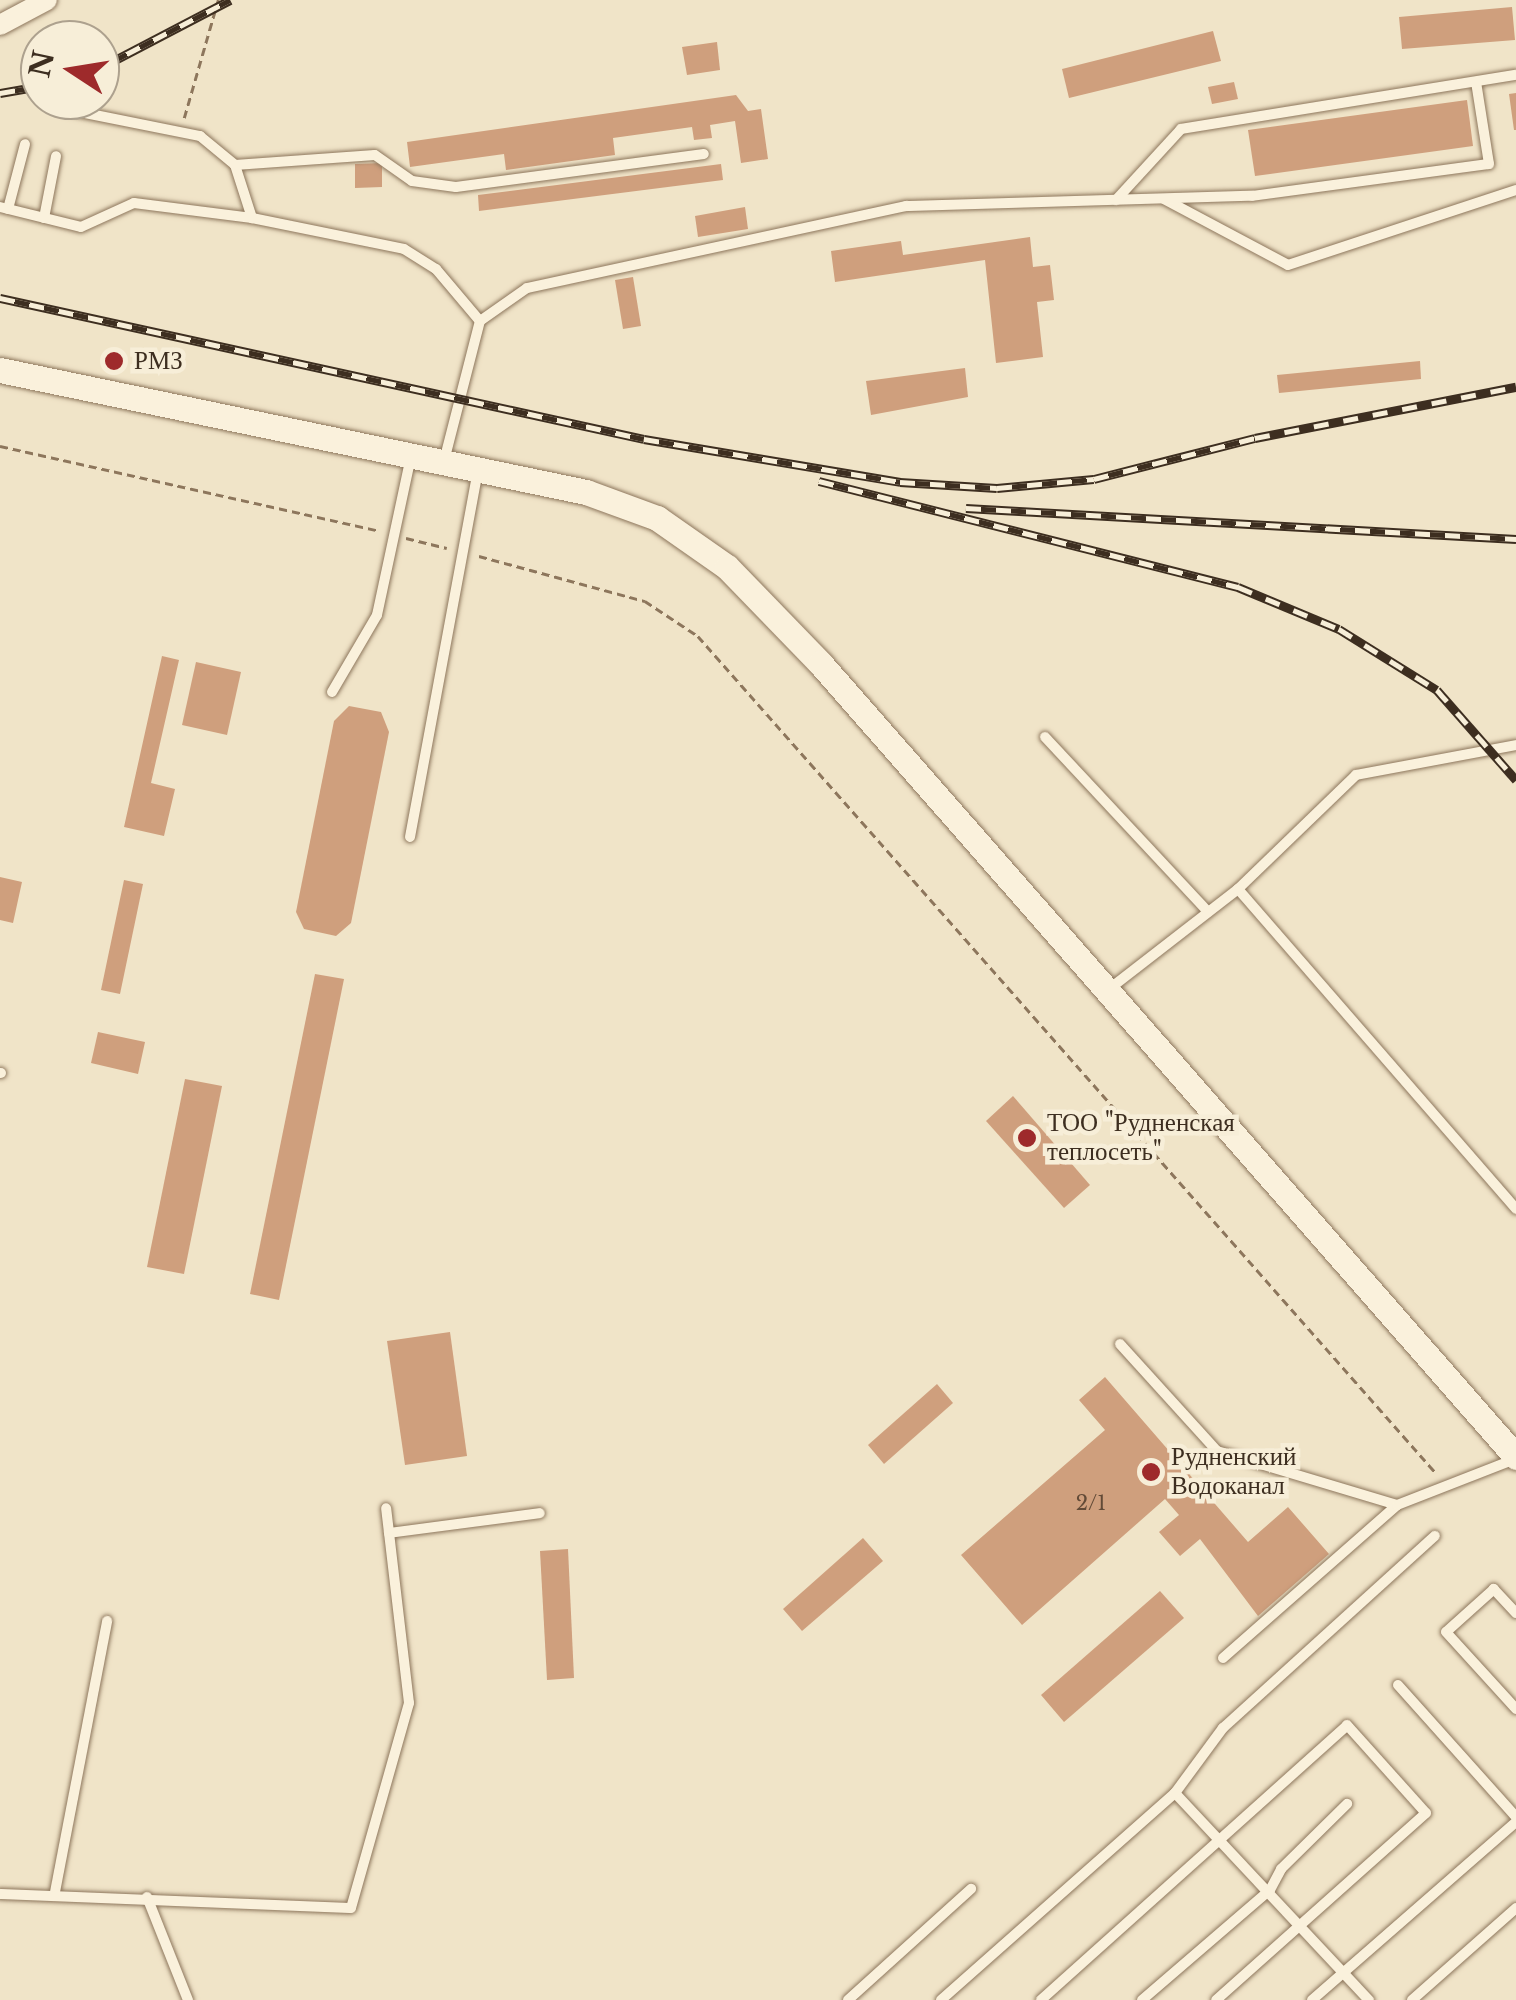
<!DOCTYPE html>
<meta charset="utf-8">
<style>
body{margin:0}
#map{position:relative;width:1516px;height:2000px;overflow:hidden;background:#f0e4c8;font-family:"Libre Baskerville",serif}
div>[style]{position:absolute}
[style*='--x']{left:calc(var(--x)*1px);top:calc(var(--y)*1px);width:calc(var(--w)*1px);rotate:calc(var(--a)*1deg)}
.building>*{inset:0;background:#cf9f7d}
.path>*{height:2.5px;margin-top:-1.25px;transform-origin:0;background:repeating-linear-gradient(90deg,#8d765c 0 8px,transparent 0 13px)}
.roads{filter:drop-shadow(0 0 2px #8d765c) drop-shadow(0 0 2px #8d765c)}
.service>*{height:10px;margin:-5px;padding:0 5px;transform-origin:5px;border-radius:5px;background:#faf1dc}
.minor>*{height:20px;margin:-10px;padding:0 10px;transform-origin:10px;border-radius:10px;background:#faf1dc}
.tertiary>*{height:25px;margin:-12.5px;padding:0 12.5px;transform-origin:12.5px;border-radius:12.5px;background:#faf1dc}
.rail>*{height:9px;margin-top:-4.5px;transform-origin:0;background:repeating-linear-gradient(90deg,#f7eed8 0 15px,#3d2e20 0 30px);box-sizing:border-box;border-block:2px solid #3d2e20}
.dots>*{width:28px;height:28px;translate:-50% -50%;box-sizing:border-box;border:5px solid #f7eed8;border-radius:50%}
span{translate:-50% -50%;white-space:nowrap;text-align:center;line-height:1.15;-webkit-text-stroke:9px #f7eed8;paint-order:stroke}
.number-label{font-size:20px;color:#624a37}
.number-label span{-webkit-text-stroke-width:0}
.poi-label{font-size:25px;color:#3d2e20}
.left{translate:0 -50%;text-align:left}
.north{position:absolute;left:20px;top:20px;width:100px;height:100px;box-sizing:border-box;background:#f7eed8;border:2px solid #ada18e;border-radius:50%;rotate:282deg;font-size:28px;font-weight:700;line-height:40px;text-align:center;color:#3d2e20}
.north::after{content:'';display:block;margin:auto;width:35px;height:45px;background:#9e2a2b;clip-path:polygon(50% 0,100% 100%,50% 72%,0 100%)}
</style>
<div id="map">
<div class="building">
<div style="clip-path:polygon(1512px 7px,1515px 40px,1402px 49px,1399px 17px)"></div>
<div style="clip-path:polygon(1213px 31px,1221px 61px,1069px 98px,1062px 69px)"></div>
<div style="clip-path:polygon(717px 42px,720px 70px,687px 75px,682px 47px)"></div>
<div style="clip-path:polygon(1234px 82px,1238px 99px,1212px 104px,1208px 87px)"></div>
<div style="clip-path:polygon(1516px 93px,1516px 130px,1514px 130px,1509px 94px)"></div>
<div style="clip-path:polygon(736px 95px,748px 111px,761px 109px,768px 159px,741px 163px,735px 121px,710px 125px,712px 138px,694px 140px,692px 127px,613px 138px,615px 155px,506px 170px,504px 154px,410px 167px,407px 142px)"></div>
<div style="clip-path:polygon(1467px 100px,1473px 146px,1255px 176px,1248px 130px)"></div>
<div style="clip-path:polygon(382px 163px,382px 187px,355px 188px,355px 164px)"></div>
<div style="clip-path:polygon(721px 164px,723px 180px,479px 211px,478px 195px)"></div>
<div style="clip-path:polygon(745px 207px,748px 229px,698px 237px,695px 216px)"></div>
<div style="clip-path:polygon(1030px 237px,1033px 267px,1050px 265px,1054px 300px,1037px 302px,1043px 357px,996px 363px,985px 260px,835px 282px,831px 251px,901px 241px,903px 255px)"></div>
<div style="clip-path:polygon(633px 277px,641px 326px,623px 329px,615px 280px)"></div>
<div style="clip-path:polygon(1420px 361px,1421px 379px,1279px 393px,1277px 375px)"></div>
<div style="clip-path:polygon(965px 368px,968px 397px,871px 415px,866px 381px)"></div>
<div style="clip-path:polygon(162px 656px,179px 660px,151px 783px,175px 789px,164px 836px,124px 827px)"></div>
<div style="clip-path:polygon(196px 662px,241px 672px,227px 735px,182px 725px)"></div>
<div style="clip-path:polygon(349px 706px,381px 712px,389px 732px,351px 923px,336px 936px,304px 929px,296px 912px,334px 721px)"></div>
<div style="clip-path:polygon(0 877px,22px 882px,13px 923px,0 920px)"></div>
<div style="clip-path:polygon(124px 880px,143px 884px,120px 994px,101px 990px)"></div>
<div style="clip-path:polygon(315px 974px,344px 979px,279px 1300px,250px 1294px)"></div>
<div style="clip-path:polygon(98px 1032px,145px 1042px,138px 1074px,91px 1063px)"></div>
<div style="clip-path:polygon(185px 1079px,222px 1086px,184px 1274px,147px 1267px)"></div>
<div style="clip-path:polygon(1013px 1096px,1090px 1185px,1064px 1208px,986px 1121px)"></div>
<div style="clip-path:polygon(450px 1332px,467px 1456px,405px 1465px,387px 1341px)"></div>
<div style="clip-path:polygon(1105px 1377px,1248px 1542px,1288px 1507px,1329px 1554px,1258px 1616px,1200px 1539px,1180px 1556px,1159px 1532px,1179px 1515px,1165px 1499px,1022px 1625px,961px 1555px,1105px 1430px,1079px 1400px)"></div>
<div style="clip-path:polygon(937px 1384px,953px 1403px,884px 1464px,868px 1445px)"></div>
<div style="clip-path:polygon(863px 1538px,883px 1561px,802px 1631px,783px 1609px)"></div>
<div style="clip-path:polygon(568px 1549px,574px 1678px,547px 1680px,540px 1551px)"></div>
<div style="clip-path:polygon(1160px 1591px,1184px 1618px,1064px 1722px,1041px 1695px)"></div>
</div>
<div class="path">
<div style="--x:184;--y:118;--w:123;--a:-73.9"></div>
<div style="--x:0;--y:446;--w:388;--a:12.6"></div>
<div style="--x:406;--y:538;--w:42;--a:13.7"></div>
<div style="--x:479;--y:556;--w:172;--a:15.2"></div>
<div style="--x:645;--y:601;--w:64;--a:33.4"></div>
<div style="--x:698;--y:636;--w:1116;--a:48.6"></div>
</div>
<div class="roads">
<div class="service">
<div style="--x:65;--y:109;--w:138;--a:11.3"></div>
<div style="--x:200;--y:136;--w:45;--a:39.6"></div>
<div style="--x:235;--y:165;--w:56;--a:72.2"></div>
<div style="--x:252;--y:218;--w:155;--a:11.5"></div>
<div style="--x:404;--y:249;--w:38;--a:32"></div>
<div style="--x:436;--y:269;--w:68;--a:49.8"></div>
<div style="--x:235;--y:165;--w:140;--a:-4.1"></div>
<div style="--x:375;--y:155;--w:45;--a:35.1"></div>
<div style="--x:412;--y:181;--w:44;--a:7.8"></div>
<div style="--x:456;--y:187;--w:250;--a:-7.6"></div>
<div style="--x:1164;--y:199;--w:140;--a:28"></div>
<div style="--x:1288;--y:265;--w:240;--a:-18.2"></div>
<div style="--x:1116;--y:200;--w:96;--a:-47.5"></div>
<div style="--x:1181;--y:129;--w:339;--a:-9.2"></div>
<div style="--x:0;--y:207;--w:83;--a:13.9"></div>
<div style="--x:81;--y:227;--w:58;--a:-24.4"></div>
<div style="--x:134;--y:203;--w:119;--a:7.2"></div>
<div style="--x:8;--y:209;--w:67;--a:-75.3"></div>
<div style="--x:44;--y:218;--w:63;--a:-79"></div>
<div style="--x:444;--y:461;--w:145;--a:-75.6"></div>
<div style="--x:480;--y:321;--w:57;--a:-35.1"></div>
<div style="--x:527;--y:288;--w:388;--a:-12.2"></div>
<div style="--x:906;--y:206;--w:346;--a:-1.7"></div>
<div style="--x:1252;--y:196;--w:239;--a:-7.7"></div>
<div style="--x:1489;--y:164;--w:83;--a:-99"></div>
<div style="--x:332;--y:692;--w:89;--a:-59.7"></div>
<div style="--x:377;--y:615;--w:163;--a:-77.9"></div>
<div style="--x:1045;--y:737;--w:239;--a:47"></div>
<div style="--x:410;--y:837;--w:373;--a:-79.5"></div>
<div style="--x:1238;--y:889;--w:424;--a:49"></div>
<div style="--x:1108;--y:990;--w:165;--a:-37.8"></div>
<div style="--x:1238;--y:889;--w:164;--a:-44"></div>
<div style="--x:1356;--y:775;--w:163;--a:-10.6"></div>
<div style="--x:0;--y:1073;--w:1;--a:0"></div>
<div style="--x:1120;--y:1344;--w:144;--a:47.8"></div>
<div style="--x:1217;--y:1451;--w:188;--a:16.7"></div>
<div style="--x:389;--y:1533;--w:152;--a:-7.5"></div>
<div style="--x:1516;--y:1613;--w:33;--a:-133"></div>
<div style="--x:1494;--y:1589;--w:64;--a:138.1"></div>
<div style="--x:1446;--y:1632;--w:104;--a:47.7"></div>
<div style="--x:1223;--y:1658;--w:232;--a:-41.3"></div>
<div style="--x:1397;--y:1505;--w:127;--a:-21.3"></div>
<div style="--x:1398;--y:1685;--w:177;--a:48.2"></div>
<div style="--x:1175;--y:1793;--w:284;--a:46.9"></div>
<div style="--x:55;--y:1892;--w:276;--a:-79.1"></div>
<div style="--x:0;--y:1894;--w:351;--a:2.3"></div>
<div style="--x:351;--y:1908;--w:213;--a:-74.2"></div>
<div style="--x:409;--y:1703;--w:196;--a:-96.7"></div>
<div style="--x:147;--y:1897;--w:111;--a:68.3"></div>
<div style="--x:848;--y:2000;--w:166;--a:-42.1"></div>
<div style="--x:941;--y:2000;--w:312;--a:-41.5"></div>
<div style="--x:1175;--y:1793;--w:81;--a:-53.6"></div>
<div style="--x:1223;--y:1728;--w:286;--a:-42.2"></div>
<div style="--x:1041;--y:2000;--w:411;--a:-41.9"></div>
<div style="--x:1347;--y:1725;--w:118;--a:48.1"></div>
<div style="--x:1426;--y:1813;--w:281;--a:138.3"></div>
<div style="--x:1142;--y:2000;--w:169;--a:-40.7"></div>
<div style="--x:1270;--y:1890;--w:24;--a:-62"></div>
<div style="--x:1281;--y:1869;--w:93;--a:-44.6"></div>
<div style="--x:1312;--y:2000;--w:271;--a:-41.1"></div>
<div style="--x:1412;--y:2000;--w:139;--a:-41.5"></div>
</div>
<div class="minor">
<div style="--x:0;--y:25;--w:53;--a:-28"></div>
</div>
<div class="tertiary">
<div style="--x:0;--y:370;--w:599;--a:11.76"></div>
<div style="--x:586;--y:492;--w:76;--a:20.1"></div>
<div style="--x:657;--y:518;--w:85;--a:35"></div>
<div style="--x:727;--y:567;--w:134;--a:45.9"></div>
<div style="--x:820;--y:663;--w:1056;--a:48.76"></div>
</div>
</div>
<div class="rail">
<div style="--x:100;--y:68;--w:147;--a:-27.6"></div>
<div style="--x:0;--y:93;--w:41;--a:-9.9"></div>
<div style="--x:0;--y:298;--w:659;--a:12.35"></div>
<div style="--x:644;--y:439;--w:260;--a:9.5"></div>
<div style="--x:900;--y:482;--w:97;--a:3.5"></div>
<div style="--x:997;--y:488;--w:97;--a:-5.3"></div>
<div style="--x:1094;--y:479;--w:166;--a:-14.3"></div>
<div style="--x:1255;--y:438;--w:266;--a:-11.1"></div>
<div style="--x:819;--y:481;--w:432;--a:14.2"></div>
<div style="--x:1238;--y:587;--w:109;--a:22.6"></div>
<div style="--x:1339;--y:629;--w:115;--a:31.9"></div>
<div style="--x:1437;--y:690;--w:120;--a:48.7"></div>
<div style="--x:966;--y:508;--w:551;--a:3.23"></div>
</div>
<div class="dots">
<div style="left:114px;top:361px;background:#9e2a2b"></div>
<div style="left:1027px;top:1138px;background:#9e2a2b"></div>
<div style="left:1151px;top:1472px;background:#9e2a2b"></div>
</div>
<div class="number-label">
<span style="left:1091px;top:1503px">2/1</span>
</div>
<div class="poi-label">
<span class="left" style="left:134px;top:361px">РМЗ</span>
<span class="left" style="left:1047px;top:1138px">ТОО "Рудненская<br>теплосеть"</span>
<span class="left" style="left:1171px;top:1472px">Рудненский<br>Водоканал</span>
</div>
<div class="north">N</div>
</div>
